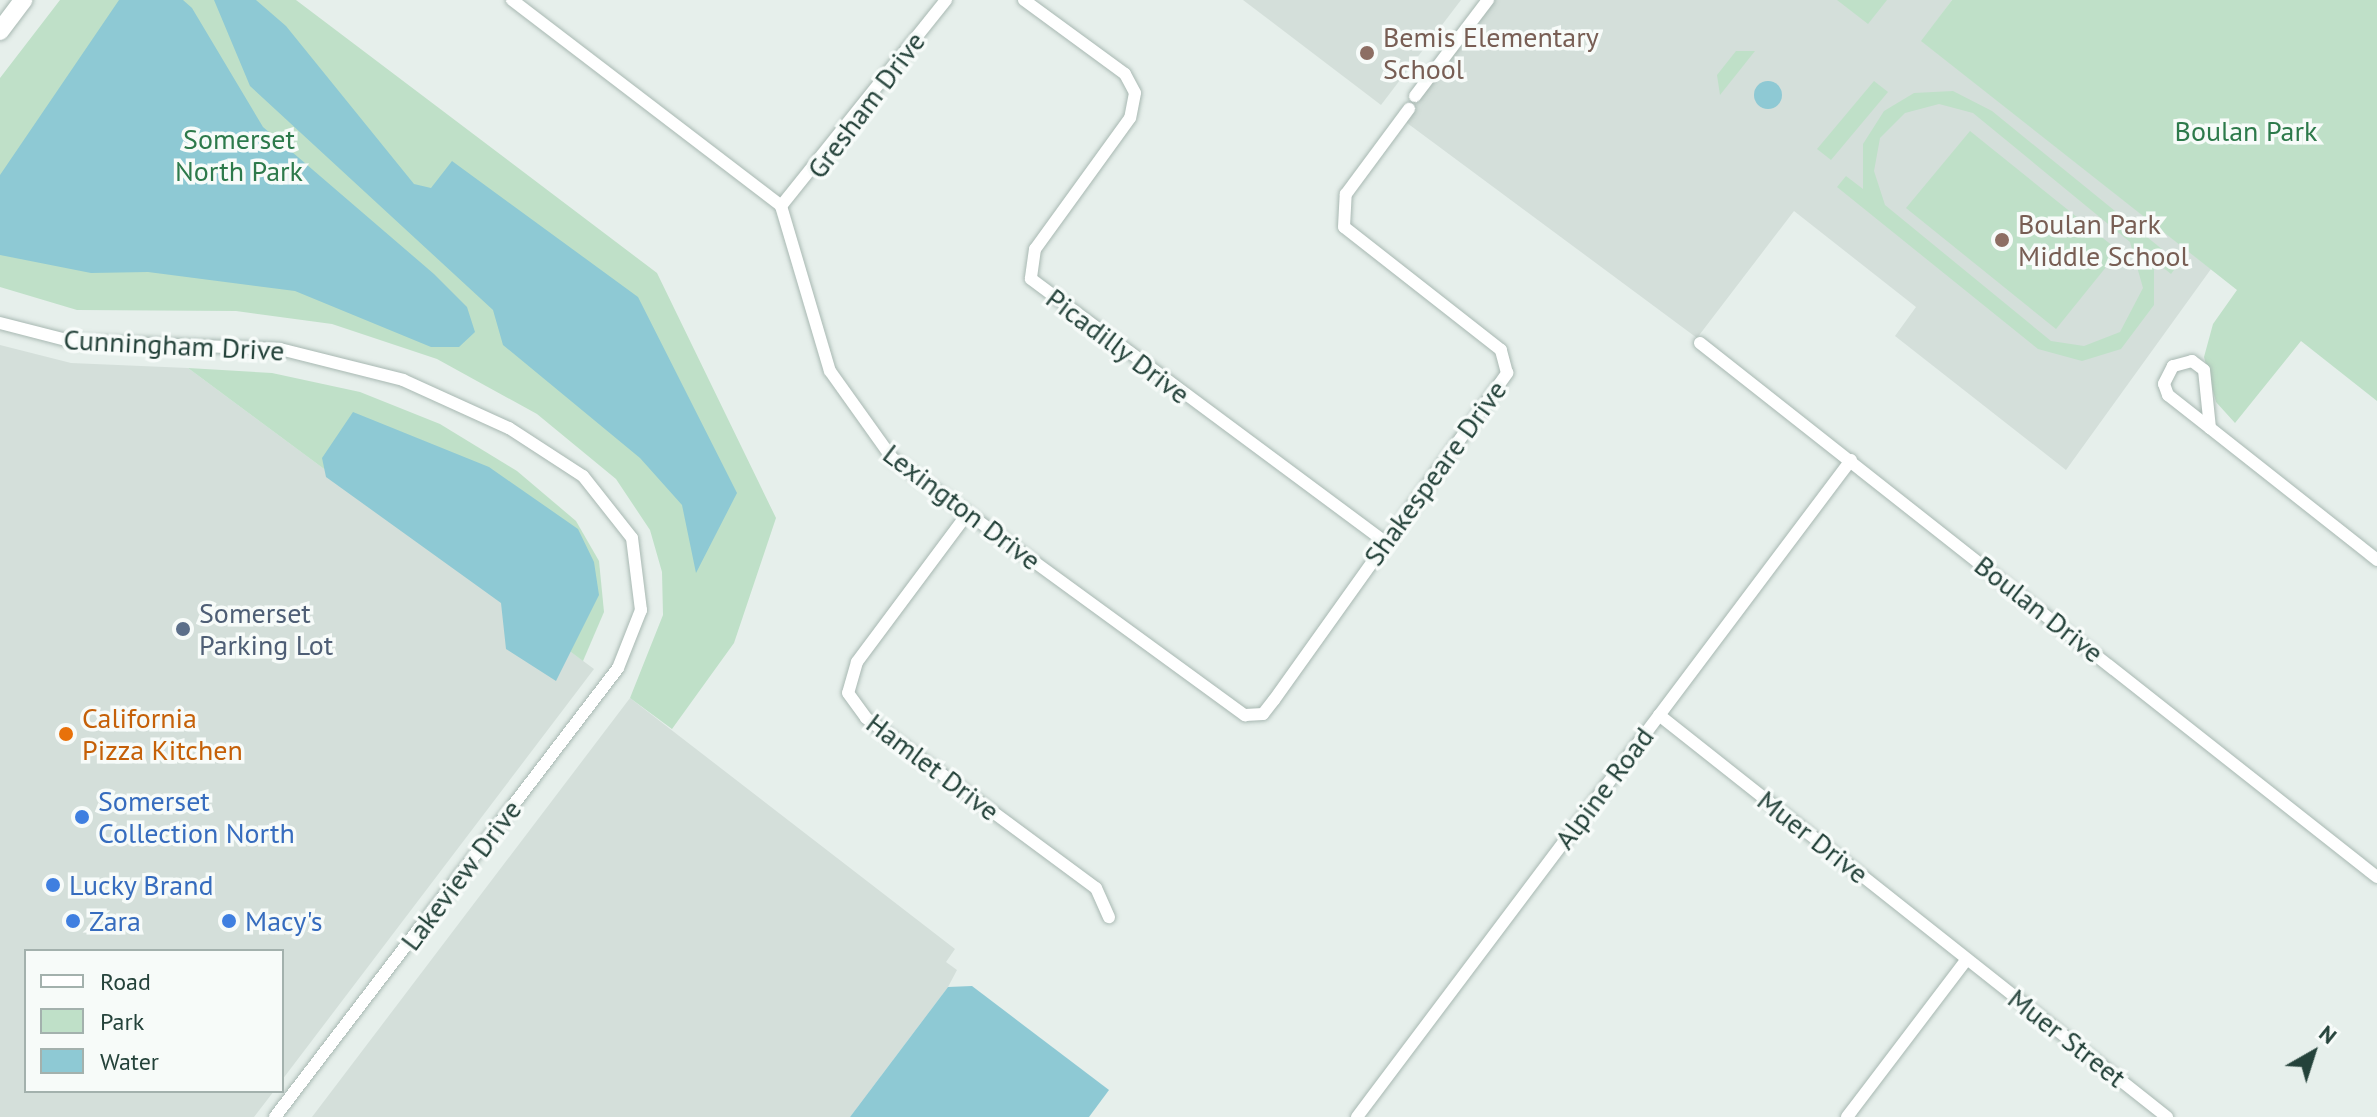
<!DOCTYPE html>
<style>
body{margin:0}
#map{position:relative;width:2377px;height:1117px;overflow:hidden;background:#e6efeb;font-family:"PT Sans",sans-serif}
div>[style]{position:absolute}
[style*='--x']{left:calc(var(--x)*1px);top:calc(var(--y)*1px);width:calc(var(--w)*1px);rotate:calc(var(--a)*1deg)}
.built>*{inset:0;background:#d4dfda}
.green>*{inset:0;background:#bfe0c8}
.water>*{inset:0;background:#8ec9d4}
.round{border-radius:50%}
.roads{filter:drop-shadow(0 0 2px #a8b8b2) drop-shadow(0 0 2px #a8b8b2)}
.street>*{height:12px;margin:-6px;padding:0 6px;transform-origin:6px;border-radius:6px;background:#fff}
.secondary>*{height:18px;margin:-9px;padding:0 9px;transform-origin:9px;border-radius:9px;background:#fff}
.dots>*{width:22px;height:22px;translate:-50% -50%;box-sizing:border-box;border:4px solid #f7fbf9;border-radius:50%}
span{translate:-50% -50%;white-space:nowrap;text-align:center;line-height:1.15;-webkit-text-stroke:7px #f7fbf9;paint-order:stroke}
.education-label{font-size:28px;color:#785e54}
.left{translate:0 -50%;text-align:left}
.street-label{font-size:28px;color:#24423a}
.park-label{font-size:28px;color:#2d7a4b}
.service-label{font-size:28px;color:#4e5e75}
.food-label{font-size:28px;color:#c56008}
.shop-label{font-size:28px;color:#366cbe}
.legend{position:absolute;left:24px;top:949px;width:260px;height:144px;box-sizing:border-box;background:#f7fbf9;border:2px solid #a3b1ad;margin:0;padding:10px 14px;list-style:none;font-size:24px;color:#24423a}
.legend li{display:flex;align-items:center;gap:16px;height:40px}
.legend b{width:40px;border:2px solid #a3b1ad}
.north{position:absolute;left:2273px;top:1013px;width:80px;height:80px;-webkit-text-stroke:6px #f7fbf9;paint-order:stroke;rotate:39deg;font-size:22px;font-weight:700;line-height:32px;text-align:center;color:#24423a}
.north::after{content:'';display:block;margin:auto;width:28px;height:36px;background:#24423a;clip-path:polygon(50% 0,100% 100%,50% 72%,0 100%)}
</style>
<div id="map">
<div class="built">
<div style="clip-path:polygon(1243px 0,1461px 0,1381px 105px)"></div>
<div style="clip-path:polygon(1494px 0,1952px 0,1922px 41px,2211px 269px,2066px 470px,1895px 336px,1916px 307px,1794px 211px,1697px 338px,1403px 120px)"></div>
<div style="clip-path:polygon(0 345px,71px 363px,188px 368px,594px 669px,282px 1080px,282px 951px,26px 951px,26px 1091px,274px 1091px,254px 1117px,0 1117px)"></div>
<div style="clip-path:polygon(630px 698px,955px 949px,946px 962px,957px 970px,948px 987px,850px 1117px,312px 1117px)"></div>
</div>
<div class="green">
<div style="clip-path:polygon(60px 0,296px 0,657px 273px,776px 518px,734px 643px,672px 729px,630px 698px,663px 615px,662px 572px,650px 530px,616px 479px,537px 414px,437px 359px,332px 324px,236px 311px,77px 310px,0 287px,0 78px)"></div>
<div style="clip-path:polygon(1837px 0,1887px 0,1868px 24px)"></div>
<div style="clip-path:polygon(1952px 0,2377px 0,2377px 401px,2301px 341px,2235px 423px,2216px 402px,2204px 357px,2213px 324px,2237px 290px,1921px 41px)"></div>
<div style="clip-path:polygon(1736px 51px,1755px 51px,1720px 95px,1717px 75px)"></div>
<div style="clip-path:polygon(1874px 81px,1888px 92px,1831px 160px,1817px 149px)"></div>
<div style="clip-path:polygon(evenodd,1953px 91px,1992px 111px,2179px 263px,2171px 274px,2154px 260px,2154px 305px,2121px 349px,2082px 361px,2038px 349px,1837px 187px,1846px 176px,1863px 189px,1863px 144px,1884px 111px,1914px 93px,1953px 91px,1939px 104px,1973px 113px,2130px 242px,2143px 288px,2120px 332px,2084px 346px,2051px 341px,1885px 205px,1874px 171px,1880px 138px,1905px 113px,1939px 104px)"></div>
<div style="clip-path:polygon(1970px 131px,2119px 251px,2056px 329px,1906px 208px)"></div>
<div style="clip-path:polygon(188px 368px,272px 373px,360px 392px,440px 424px,517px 471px,576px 521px,599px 561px,604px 612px,583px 661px)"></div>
</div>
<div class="water">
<div style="clip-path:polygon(119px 0,183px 0,192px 8px,263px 127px,434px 274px,467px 307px,475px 332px,459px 347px,431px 347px,295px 291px,148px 272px,91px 273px,0 255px,0 175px)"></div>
<div style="clip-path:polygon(214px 0,256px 0,286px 26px,414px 184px,431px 188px,452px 161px,638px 297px,737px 493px,696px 573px,682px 505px,640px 458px,503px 345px,493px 310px,250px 86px)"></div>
<div class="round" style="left:1754px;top:81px;width:28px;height:28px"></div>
<div style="clip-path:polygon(353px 412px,489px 467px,578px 529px,594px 562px,599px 595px,556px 681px,506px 649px,501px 603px,326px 477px,322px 458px)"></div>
<div style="clip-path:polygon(972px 986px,1109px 1090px,1089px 1117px,850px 1117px,948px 987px)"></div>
</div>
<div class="roads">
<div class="street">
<div style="--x:512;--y:0;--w:339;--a:37.4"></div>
<div style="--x:781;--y:206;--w:172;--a:73.5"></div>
<div style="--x:830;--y:371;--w:107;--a:54.5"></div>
<div style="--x:892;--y:458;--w:437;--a:36.1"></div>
<div style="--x:1245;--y:715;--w:18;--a:-3"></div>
<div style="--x:1263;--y:714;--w:18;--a:-52"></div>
<div style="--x:1274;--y:700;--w:402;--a:-54.5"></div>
<div style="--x:1507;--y:373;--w:24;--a:-105"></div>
<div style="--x:1501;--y:350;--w:199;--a:-141.9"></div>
<div style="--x:1344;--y:227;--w:33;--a:-87"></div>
<div style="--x:1346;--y:194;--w:106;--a:-53.5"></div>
<div style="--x:1024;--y:0;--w:125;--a:36.2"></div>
<div style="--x:1125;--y:74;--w:21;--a:62"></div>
<div style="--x:1135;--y:93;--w:25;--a:101"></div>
<div style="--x:1130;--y:118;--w:162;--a:125.9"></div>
<div style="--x:1035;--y:249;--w:30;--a:98"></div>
<div style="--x:1031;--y:279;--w:441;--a:36.6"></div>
<div style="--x:1415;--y:96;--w:121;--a:-52.8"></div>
<div style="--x:781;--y:206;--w:264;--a:-51.3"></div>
<div style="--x:0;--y:323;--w:72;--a:14.4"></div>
<div style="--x:70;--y:341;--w:210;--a:2.2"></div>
<div style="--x:280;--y:349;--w:127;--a:14.1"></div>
<div style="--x:403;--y:380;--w:116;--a:24.4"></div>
<div style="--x:509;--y:428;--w:88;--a:33"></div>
<div style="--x:583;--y:476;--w:79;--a:51.7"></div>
<div style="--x:632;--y:538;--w:73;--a:82.9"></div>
<div style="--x:641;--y:610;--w:62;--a:111.6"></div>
<div style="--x:618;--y:668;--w:565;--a:127.38"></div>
<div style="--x:1700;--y:343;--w:862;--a:38.27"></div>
<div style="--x:2210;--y:428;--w:58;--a:-95.9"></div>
<div style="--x:2204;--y:370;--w:15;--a:-143"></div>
<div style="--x:2192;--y:361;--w:20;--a:165"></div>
<div style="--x:2173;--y:366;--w:20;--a:117"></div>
<div style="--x:2164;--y:384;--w:12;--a:70"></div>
<div style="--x:2168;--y:395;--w:53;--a:38.2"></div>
<div style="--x:2210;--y:428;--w:213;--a:38.3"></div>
<div style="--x:968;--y:513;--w:186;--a:126.7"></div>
<div style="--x:857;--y:662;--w:32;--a:106"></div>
<div style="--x:848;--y:693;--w:31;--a:54"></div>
<div style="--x:866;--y:718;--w:286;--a:36.5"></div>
<div style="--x:1096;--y:888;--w:32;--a:66"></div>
<div style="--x:1659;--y:715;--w:648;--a:38.36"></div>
<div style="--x:1357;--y:1117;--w:822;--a:-53.06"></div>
<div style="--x:1847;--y:1117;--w:198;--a:-52.8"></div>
</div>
<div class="secondary">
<div style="--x:0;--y:31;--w:39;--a:-53"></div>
</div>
</div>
<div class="dots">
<div style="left:1367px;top:53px;background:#8d6e63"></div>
<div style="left:2002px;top:240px;background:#8d6e63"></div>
<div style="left:183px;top:629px;background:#5c6f8a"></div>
<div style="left:66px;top:734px;background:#e8710a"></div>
<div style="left:82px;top:817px;background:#3f7fe0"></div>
<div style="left:53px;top:885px;background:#3f7fe0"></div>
<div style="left:73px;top:921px;background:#3f7fe0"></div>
<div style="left:229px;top:921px;background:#3f7fe0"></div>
</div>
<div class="education-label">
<span class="left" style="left:1383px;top:53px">Bemis Elementary<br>School</span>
<span class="left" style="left:2018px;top:240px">Boulan Park<br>Middle School</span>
</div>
<div class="street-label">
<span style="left:866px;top:105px;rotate:-53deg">Gresham Drive</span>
<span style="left:174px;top:345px;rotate:3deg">Cunningham Drive</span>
<span style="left:1118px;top:346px;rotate:37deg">Picadilly Drive</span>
<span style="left:1435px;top:473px;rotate:-54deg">Shakespeare Drive</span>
<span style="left:962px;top:507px;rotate:37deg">Lexington Drive</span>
<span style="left:2039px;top:609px;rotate:38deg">Boulan Drive</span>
<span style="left:933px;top:767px;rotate:37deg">Hamlet Drive</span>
<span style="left:1604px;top:788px;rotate:-53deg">Alpine Road</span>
<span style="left:1813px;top:837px;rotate:38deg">Muer Drive</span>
<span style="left:461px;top:875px;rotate:-53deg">Lakeview Drive</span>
<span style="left:2067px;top:1038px;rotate:38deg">Muer Street</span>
</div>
<div class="park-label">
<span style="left:2246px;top:131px">Boulan Park</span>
<span style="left:239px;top:155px">Somerset<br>North Park</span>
</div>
<div class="service-label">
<span class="left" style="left:199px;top:629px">Somerset<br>Parking Lot</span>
</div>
<div class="food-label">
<span class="left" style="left:82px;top:734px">California<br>Pizza Kitchen</span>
</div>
<div class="shop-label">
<span class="left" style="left:98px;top:817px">Somerset<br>Collection North</span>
<span class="left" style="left:69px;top:885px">Lucky Brand</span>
<span class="left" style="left:89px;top:921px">Zara</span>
<span class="left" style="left:245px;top:921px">Macy's</span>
</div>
<ul class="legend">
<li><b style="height:10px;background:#fff"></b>Road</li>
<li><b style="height:22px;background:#bfe0c8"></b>Park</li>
<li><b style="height:22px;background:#8ec9d4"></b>Water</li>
</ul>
<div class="north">N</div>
</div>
